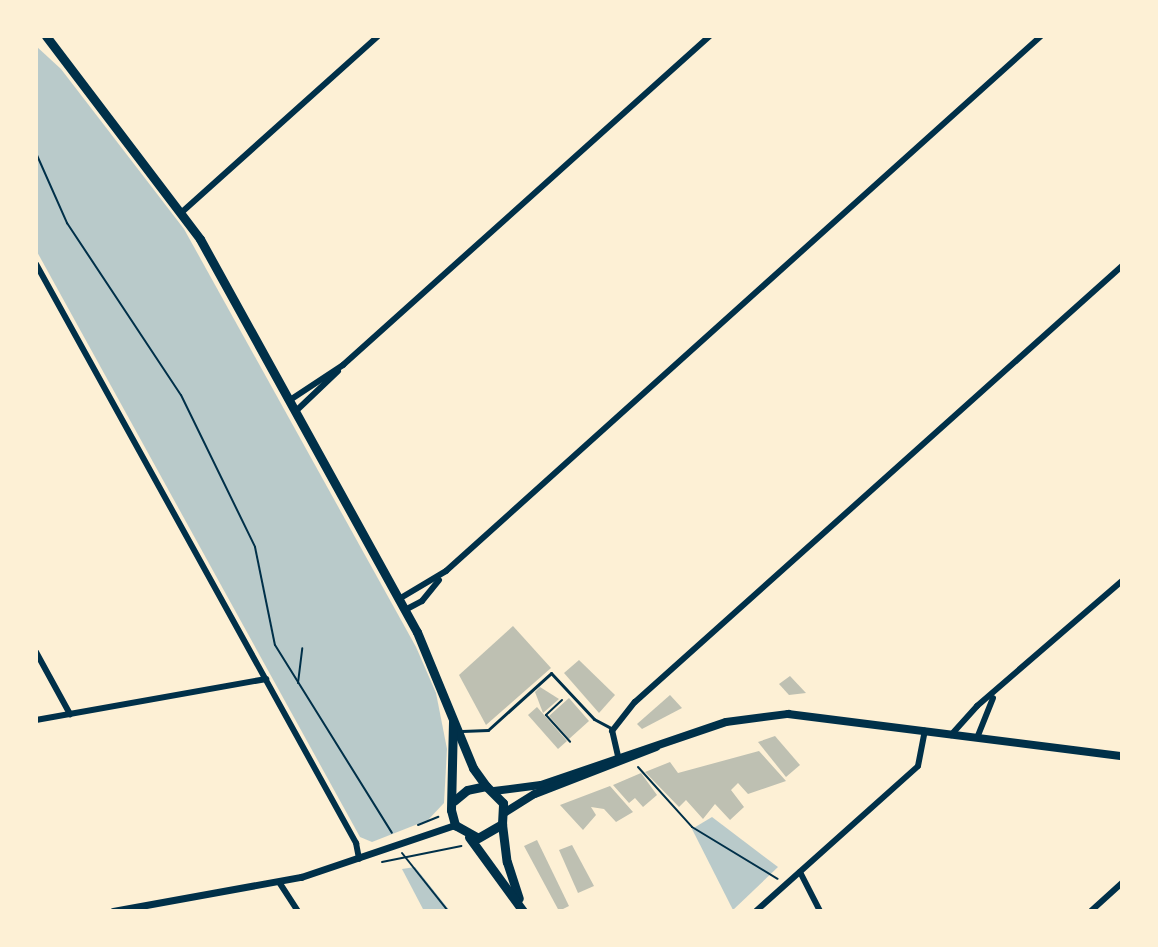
<!DOCTYPE html>
<style>
body{margin:0}
#map{position:relative;width:1158px;height:947px;overflow:hidden;background:#fdf0d5;font-family:"Space Grotesk",sans-serif}
div>[style]{position:absolute}
[style*='--x']{left:calc(var(--x)*1px);top:calc(var(--y)*1px);width:calc(var(--w)*1px);rotate:calc(var(--a)*1deg)}
.green>*{inset:0;background:#b9caca}
.building>*{inset:0;background:#bec0b2}
.path>*{height:2px;margin:-1px;padding:0 1px;transform-origin:1px;border-radius:1px;background:#003049}
.service>*{height:3px;margin:-1.5px;padding:0 1.5px;transform-origin:1.5px;border-radius:1.5px;background:#003049}
.minor>*{height:6px;margin:-3px;padding:0 3px;transform-origin:3px;border-radius:3px;background:#003049}
.tertiary>*{height:7px;margin:-3.5px;padding:0 3.5px;transform-origin:3.5px;border-radius:3.5px;background:#003049}
.secondary>*{height:8px;margin:-4px;padding:0 4px;transform-origin:4px;border-radius:4px;background:#003049}
.primary>*{height:9px;margin:-4.5px;padding:0 4.5px;transform-origin:4.5px;border-radius:4.5px;background:#003049}
span{translate:-50% -50%;white-space:nowrap;text-align:center;line-height:1.15;-webkit-text-stroke:6px #fdf0d5;paint-order:stroke}
.frame{position:absolute;inset:0;border:38px solid #fdf0d5;pointer-events:none}
</style>
<div id="map">
<div class="green">
<div style="clip-path:polygon(36px 46px,61px 69px,184px 229px,416px 647px,436px 693px,447px 749px,444px 803px,428px 820px,372px 842px,360px 837px,36px 250px)"></div>
<div style="clip-path:polygon(712px 817px,778px 867px,733px 910px,692px 829px)"></div>
<div style="clip-path:polygon(415px 867px,450px 911px,424px 911px,402px 869px)"></div>
</div>
<div class="building">
<div style="clip-path:polygon(513px 626px,551px 668px,486px 725px,459px 675px)"></div>
<div style="clip-path:polygon(579px 660px,615px 695px,599px 713px,564px 673px)"></div>
<div style="clip-path:polygon(790px 676px,806px 693px,789px 695px,779px 684px)"></div>
<div style="clip-path:polygon(540px 687px,559px 699px,543px 713px,535px 692px)"></div>
<div style="clip-path:polygon(670px 695px,682px 708px,642px 729px,637px 724px)"></div>
<div style="clip-path:polygon(569px 698px,589px 721px,569px 739px,549px 716px)"></div>
<div style="clip-path:polygon(537px 707px,567px 741px,558px 749px,528px 715px)"></div>
<div style="clip-path:polygon(775px 736px,800px 765px,786px 777px,758px 742px)"></div>
<div style="clip-path:polygon(759px 751px,786px 781px,748px 794px,738px 783px,731px 790px,744px 807px,730px 820px,715px 804px,703px 819px,686px 800px,679px 807px,645px 772px,670px 762px,678px 773px)"></div>
<div style="clip-path:polygon(641px 773px,657px 795px,643px 807px,635px 798px,629px 803px,613px 785px)"></div>
<div style="clip-path:polygon(610px 786px,633px 812px,616px 822px,604px 809px,591px 807px,596px 815px,583px 830px,560px 805px)"></div>
<div style="clip-path:polygon(537px 840px,569px 906px,559px 911px,524px 846px)"></div>
<div style="clip-path:polygon(572px 845px,594px 886px,578px 893px,559px 850px)"></div>
</div>
<div class="path">
<div style="--x:36;--y:153;--w:77;--a:66.1"></div>
<div style="--x:67;--y:223;--w:206;--a:56.5"></div>
<div style="--x:181;--y:395;--w:169;--a:64"></div>
<div style="--x:255;--y:547;--w:100;--a:78.5"></div>
<div style="--x:275;--y:645;--w:221;--a:58.1"></div>
<div style="--x:298;--y:683;--w:35;--a:-83"></div>
<div style="--x:562;--y:700;--w:22;--a:137"></div>
<div style="--x:546;--y:715;--w:36;--a:48"></div>
<div style="--x:638;--y:767;--w:81;--a:48"></div>
<div style="--x:692;--y:827;--w:100;--a:31.2"></div>
<div style="--x:418;--y:825;--w:22;--a:-22"></div>
<div style="--x:402;--y:853;--w:74;--a:51.6"></div>
<div style="--x:382;--y:862;--w:81;--a:-11.4"></div>
</div>
<div class="service">
<div style="--x:462;--y:731;--w:26;--a:-2"></div>
<div style="--x:488;--y:730;--w:85;--a:-42.1"></div>
<div style="--x:551;--y:673;--w:63;--a:46.9"></div>
<div style="--x:594;--y:719;--w:21;--a:28"></div>
</div>
<div class="minor">
<div style="--x:182;--y:212;--w:263;--a:-41.9"></div>
<div style="--x:36;--y:264;--w:662;--a:61.07"></div>
<div style="--x:356;--y:843;--w:16;--a:79"></div>
<div style="--x:290;--y:400;--w:64;--a:-33.4"></div>
<div style="--x:343;--y:365;--w:493;--a:-41.9"></div>
<div style="--x:296;--y:411;--w:58;--a:-43.6"></div>
<div style="--x:399;--y:599;--w:55;--a:-30.8"></div>
<div style="--x:446;--y:571;--w:800;--a:-41.96"></div>
<div style="--x:405;--y:610;--w:19;--a:-28"></div>
<div style="--x:422;--y:601;--w:27;--a:-51"></div>
<div style="--x:36;--y:652;--w:71;--a:61.3"></div>
<div style="--x:36;--y:720;--w:234;--a:-10.1"></div>
<div style="--x:951;--y:735;--w:39;--a:-48"></div>
<div style="--x:977;--y:706;--w:191;--a:-40.8"></div>
<div style="--x:977;--y:738;--w:43;--a:-68.2"></div>
<div style="--x:618;--y:756;--w:26;--a:-103"></div>
<div style="--x:612;--y:731;--w:37;--a:-52"></div>
<div style="--x:635;--y:702;--w:654;--a:-41.84"></div>
<div style="--x:800;--y:872;--w:44;--a:62.9"></div>
<div style="--x:279;--y:882;--w:35;--a:57"></div>
<div style="--x:756;--y:911;--w:217;--a:-41.8"></div>
<div style="--x:918;--y:766;--w:36;--a:-79"></div>
<div style="--x:1091;--y:911;--w:42;--a:-42.1"></div>
</div>
<div class="tertiary">
<div style="--x:113;--y:911;--w:191;--a:-10.3"></div>
<div style="--x:301;--y:877;--w:163;--a:-18.7"></div>
</div>
<div class="secondary">
<div style="--x:494;--y:791;--w:47;--a:-7.3"></div>
<div style="--x:541;--y:785;--w:195;--a:-18.8"></div>
<div style="--x:726;--y:722;--w:63;--a:-7.4"></div>
<div style="--x:788;--y:714;--w:337;--a:7.2"></div>
<div style="--x:504;--y:813;--w:36;--a:-32"></div>
<div style="--x:535;--y:794;--w:130;--a:-21.2"></div>
</div>
<div class="primary">
<div style="--x:46;--y:36;--w:255;--a:52.8"></div>
<div style="--x:200;--y:239;--w:449;--a:61.1"></div>
<div style="--x:417;--y:632;--w:147;--a:67.6"></div>
<div style="--x:473;--y:768;--w:22;--a:54"></div>
<div style="--x:453;--y:721;--w:89;--a:91.3"></div>
<div style="--x:451;--y:810;--w:16;--a:75"></div>
<div style="--x:455;--y:825;--w:26;--a:29"></div>
<div style="--x:478;--y:838;--w:28;--a:-30"></div>
<div style="--x:502;--y:824;--w:21;--a:-87"></div>
<div style="--x:503;--y:803;--w:24;--a:-135"></div>
<div style="--x:486;--y:786;--w:19;--a:168"></div>
<div style="--x:467;--y:790;--w:17;--a:140"></div>
<div style="--x:502;--y:824;--w:38;--a:83"></div>
<div style="--x:507;--y:862;--w:38;--a:72"></div>
<div style="--x:469;--y:837;--w:92;--a:53.9"></div>
</div>
<div class="frame"></div>
</div>
